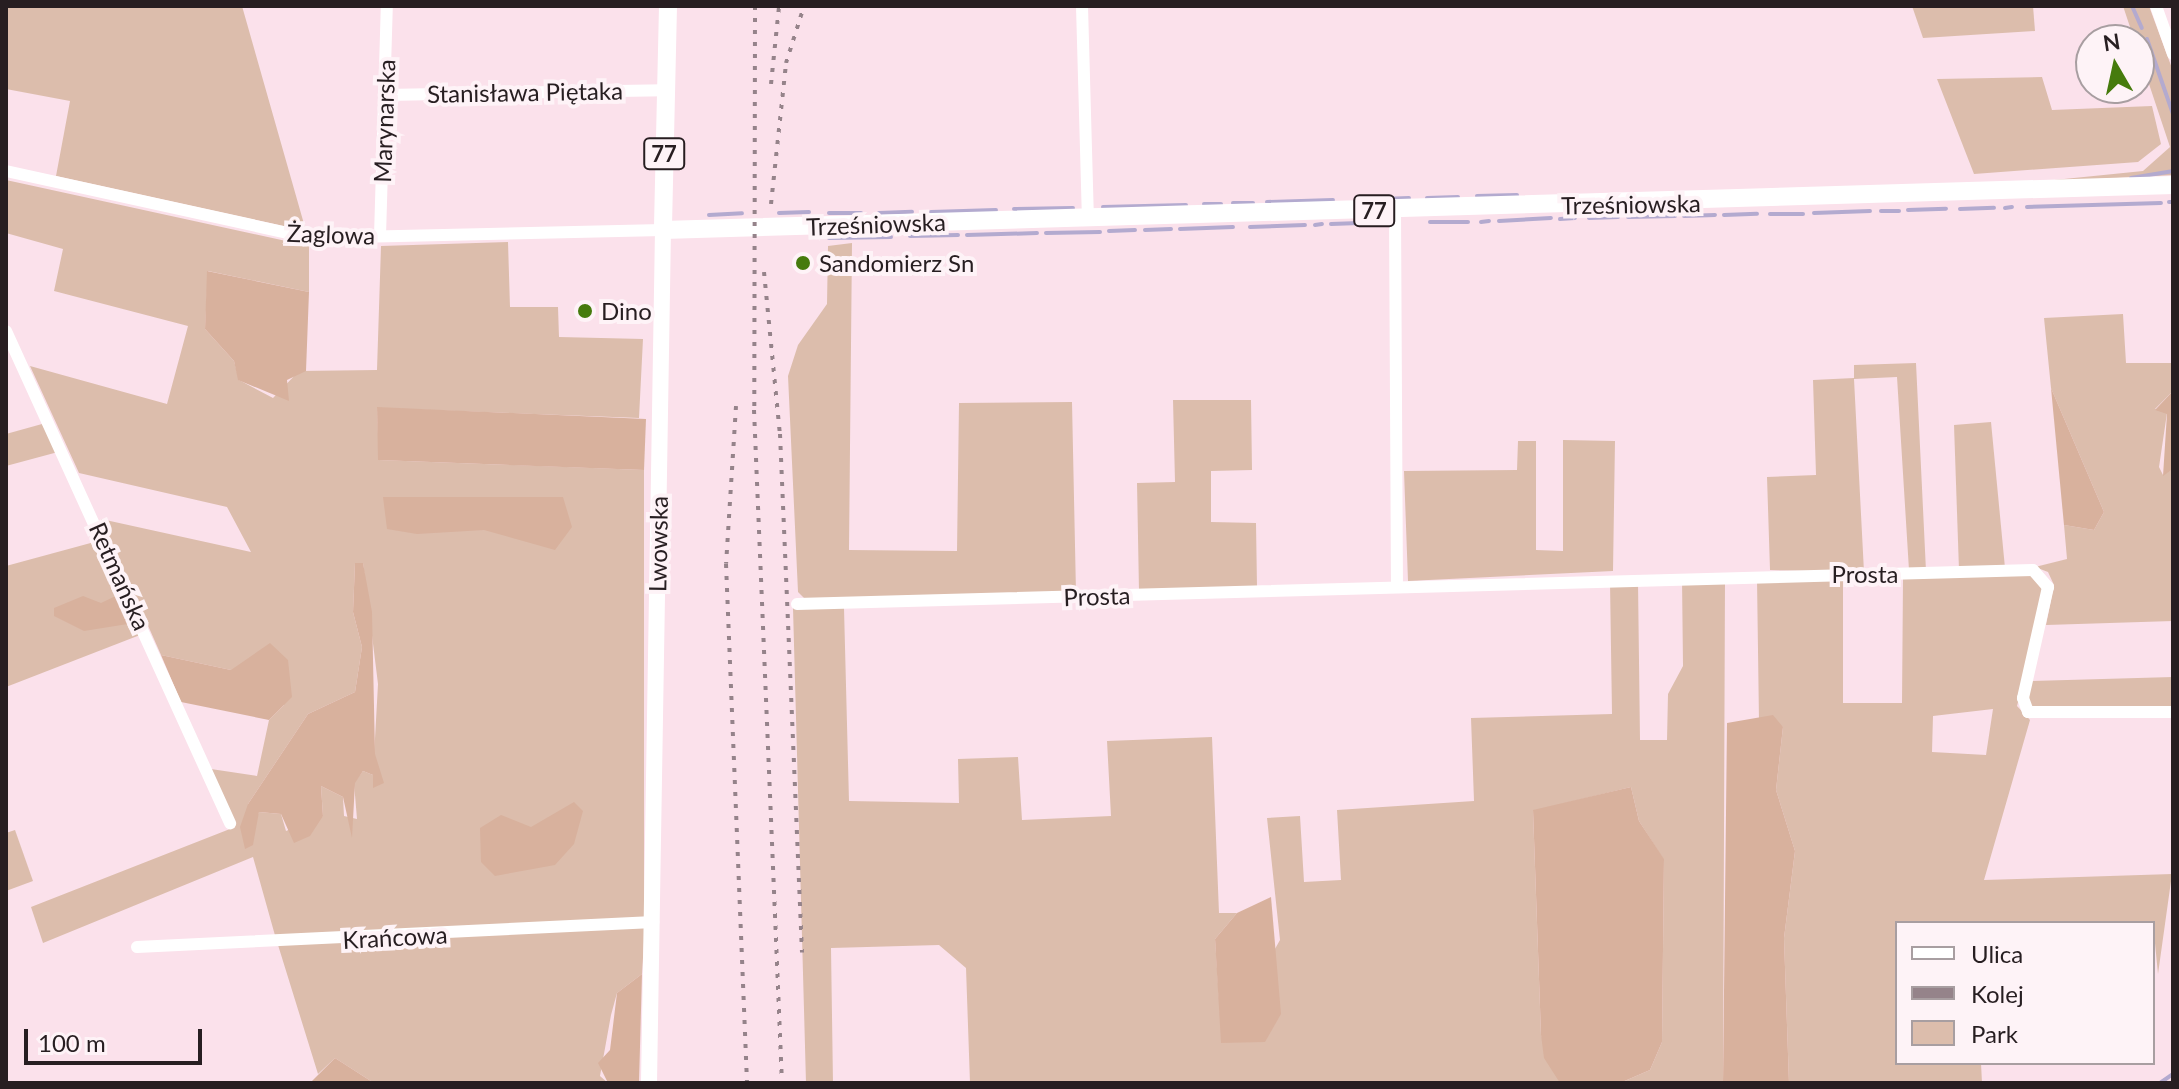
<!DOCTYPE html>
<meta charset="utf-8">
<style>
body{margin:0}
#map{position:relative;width:2179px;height:1089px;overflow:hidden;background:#fbe1eb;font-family:Lato,sans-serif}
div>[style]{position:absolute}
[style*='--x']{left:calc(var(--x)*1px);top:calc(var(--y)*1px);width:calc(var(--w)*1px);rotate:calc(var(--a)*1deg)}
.green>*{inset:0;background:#dcbdac}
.forest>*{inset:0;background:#d8b19d}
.stream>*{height:4px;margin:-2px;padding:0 2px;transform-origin:2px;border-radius:2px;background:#b3aacf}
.minor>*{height:12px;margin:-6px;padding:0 6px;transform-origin:6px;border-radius:6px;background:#fff}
.secondary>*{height:16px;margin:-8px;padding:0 8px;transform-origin:8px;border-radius:8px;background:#fff}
.primary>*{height:18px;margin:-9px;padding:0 9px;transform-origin:9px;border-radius:9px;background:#fff}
.rail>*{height:4px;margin-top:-2px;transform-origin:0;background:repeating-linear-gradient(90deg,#95838a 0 4px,transparent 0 12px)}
.dots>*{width:22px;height:22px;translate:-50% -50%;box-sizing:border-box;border:4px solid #fef3f7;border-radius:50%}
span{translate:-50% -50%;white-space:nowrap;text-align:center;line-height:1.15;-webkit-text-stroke:8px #fef3f7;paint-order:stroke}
.shield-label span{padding:2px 6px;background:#fef3f7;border:2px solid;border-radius:6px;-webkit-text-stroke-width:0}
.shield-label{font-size:22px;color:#271e21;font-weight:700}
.street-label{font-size:24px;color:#271e21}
.poi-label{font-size:24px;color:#271e21}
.left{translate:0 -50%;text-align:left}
.frame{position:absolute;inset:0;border:8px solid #271e21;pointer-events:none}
.legend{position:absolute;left:1895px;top:921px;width:260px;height:144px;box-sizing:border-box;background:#fef3f7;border:2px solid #a89ea1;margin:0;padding:10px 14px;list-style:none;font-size:24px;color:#271e21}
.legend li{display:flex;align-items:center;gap:16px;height:40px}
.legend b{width:40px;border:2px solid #a89ea1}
.north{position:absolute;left:2075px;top:24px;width:80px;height:80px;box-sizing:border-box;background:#fef3f7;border:2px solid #a89ea1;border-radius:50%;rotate:351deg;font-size:22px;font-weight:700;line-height:32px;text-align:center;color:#271e21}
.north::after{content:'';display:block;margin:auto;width:28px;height:36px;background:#467b0d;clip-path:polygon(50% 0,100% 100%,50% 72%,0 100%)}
.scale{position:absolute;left:24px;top:1029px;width:178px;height:36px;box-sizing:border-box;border:4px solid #271e21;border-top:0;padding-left:10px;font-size:24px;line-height:28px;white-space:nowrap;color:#271e21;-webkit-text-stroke:6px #fef3f7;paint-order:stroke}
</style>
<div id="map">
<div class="green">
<div style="clip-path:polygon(6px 6px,242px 6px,306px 231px,56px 176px,70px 101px,6px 89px)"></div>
<div style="clip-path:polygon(1912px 6px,2033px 6px,2035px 31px,1923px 38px)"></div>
<div style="clip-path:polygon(2123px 6px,2149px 6px,2173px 71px,2173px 175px,2024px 183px,2143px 171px,2170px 147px)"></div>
<div style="clip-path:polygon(2042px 77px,2052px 110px,2152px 106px,2161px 144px,2138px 162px,1974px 174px,1937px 79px)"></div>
<div style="clip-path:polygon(evenodd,6px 180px,309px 246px,309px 292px,208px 271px,205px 329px,234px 361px,239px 380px,273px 398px,299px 371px,377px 370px,381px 246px,508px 242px,510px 307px,558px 307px,559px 337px,643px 339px,639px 418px,377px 408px,379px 460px,644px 470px,644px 920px,276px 939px,253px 857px,43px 943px,31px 907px,235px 827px,211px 769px,257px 776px,269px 720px,284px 705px,231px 670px,161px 655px,101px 519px,251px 552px,227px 507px,79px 473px,30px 366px,167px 404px,188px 326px,54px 291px,63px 249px,6px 233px,6px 180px,355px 563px,363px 563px,378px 684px,373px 775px,363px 771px,354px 783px,357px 819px,344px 816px,343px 797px,321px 786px,323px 816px,286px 831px,281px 814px,259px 812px,253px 827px,248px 804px,308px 714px,355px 692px,362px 647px,353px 612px,355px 563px)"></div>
<div style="clip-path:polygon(852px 243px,849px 550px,957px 551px,959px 403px,1072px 402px,1076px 593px,806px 600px,798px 592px,788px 376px,798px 345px,827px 304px,828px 246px)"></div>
<div style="clip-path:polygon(2123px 314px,2126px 363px,2173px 363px,2173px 391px,2155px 409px,2167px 413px,2159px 467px,2163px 475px,2173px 469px,2173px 621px,2046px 625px,2054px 585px,2048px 572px,2035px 567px,2067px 559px,2064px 525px,2094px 530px,2104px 512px,2051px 388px,2044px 318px)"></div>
<div style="clip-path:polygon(1916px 363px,1926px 571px,1909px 570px,1897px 377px,1854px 379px,1864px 572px,1770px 570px,1767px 477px,1816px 475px,1813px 380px,1854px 378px,1854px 365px)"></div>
<div style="clip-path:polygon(1173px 400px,1251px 400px,1252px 470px,1211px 471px,1211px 522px,1256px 523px,1257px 587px,1139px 591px,1137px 483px,1175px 482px)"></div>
<div style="clip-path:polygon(1991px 422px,2005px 568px,1959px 570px,1954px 425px)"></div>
<div style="clip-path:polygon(42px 424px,58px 452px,6px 466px,6px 434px)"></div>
<div style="clip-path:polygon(1563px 440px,1615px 441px,1613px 571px,1408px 581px,1404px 471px,1517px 470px,1518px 441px,1536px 441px,1536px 550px,1563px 551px)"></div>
<div style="clip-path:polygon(98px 541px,140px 635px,6px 687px,6px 566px)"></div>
<div style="clip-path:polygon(evenodd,2036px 574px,2043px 581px,2043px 604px,2017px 706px,2030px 720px,1984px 880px,2172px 874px,2158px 974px,2153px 923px,1897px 923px,1897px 1063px,1981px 1063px,1982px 1083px,1789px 1083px,1784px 938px,1795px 851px,1776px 790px,1783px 727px,1759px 722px,1757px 579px,1843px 579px,1843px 703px,1902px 703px,1903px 579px,2036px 574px,1993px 709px,1986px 755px,1932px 752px,1933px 716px,1993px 709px)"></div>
<div style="clip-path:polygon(1682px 579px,1725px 580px,1723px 1083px,1620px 1083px,1650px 1070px,1662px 1042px,1664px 860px,1639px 821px,1631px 787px,1533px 811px,1541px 1035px,1560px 1083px,970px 1083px,966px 968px,939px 945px,831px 948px,833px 1083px,806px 1083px,793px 608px,844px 608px,849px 801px,959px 803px,958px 759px,1018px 757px,1022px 820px,1111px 816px,1107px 741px,1212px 737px,1219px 913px,1237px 913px,1215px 939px,1222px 1043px,1280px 940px,1267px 818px,1300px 816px,1304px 882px,1341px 880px,1337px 810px,1474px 801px,1471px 718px,1612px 714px,1610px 582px,1638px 582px,1640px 740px,1667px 740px,1668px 694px,1683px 666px)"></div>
<div style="clip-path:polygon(2173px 677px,2173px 707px,2032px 707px,2027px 701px,2032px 681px)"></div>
<div style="clip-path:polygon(15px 830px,33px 881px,6px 891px,6px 833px)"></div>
<div style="clip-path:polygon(645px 925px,642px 974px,617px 993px,611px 1015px,600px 1076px,608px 1083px,374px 1083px,335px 1058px,318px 1074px,278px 945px)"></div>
</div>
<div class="forest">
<div style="clip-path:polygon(207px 271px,309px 292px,306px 371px,287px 380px,289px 401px,238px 380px,234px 361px,205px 329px)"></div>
<div style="clip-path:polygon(2051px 388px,2104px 512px,2094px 530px,2064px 525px)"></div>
<div style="clip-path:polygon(2173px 391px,2173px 469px,2163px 476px,2167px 414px,2155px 410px)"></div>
<div style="clip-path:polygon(377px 407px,646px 419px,644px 470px,378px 460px)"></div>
<div style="clip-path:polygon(383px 497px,563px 497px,572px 527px,555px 550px,484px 530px,417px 534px,387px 529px)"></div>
<div style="clip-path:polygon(355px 563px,363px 563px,372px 612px,375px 754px,384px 783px,373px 788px,373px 775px,363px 771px,355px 783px,352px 838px,343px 797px,321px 786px,323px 816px,310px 836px,294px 843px,281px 814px,259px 812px,253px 845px,245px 849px,240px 827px,248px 804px,308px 714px,355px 692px,362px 647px,353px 612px)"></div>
<div style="clip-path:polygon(122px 593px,134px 623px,84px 631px,54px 616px,54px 608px,83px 596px,101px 603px)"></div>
<div style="clip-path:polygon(270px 643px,288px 660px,292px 697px,269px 720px,181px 702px,161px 655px,231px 670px)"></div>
<div style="clip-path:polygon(1773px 715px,1783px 727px,1776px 790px,1795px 851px,1784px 938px,1789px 1083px,1723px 1083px,1727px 723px)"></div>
<div style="clip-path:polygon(1631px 787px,1639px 821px,1664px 859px,1662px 1042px,1650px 1070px,1620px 1083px,1560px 1083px,1544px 1058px,1541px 1035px,1533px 810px)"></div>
<div style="clip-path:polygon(574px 802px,583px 811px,574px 844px,555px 865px,495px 876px,481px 862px,480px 828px,501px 815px,531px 827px)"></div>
<div style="clip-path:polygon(1271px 897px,1281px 1014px,1265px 1042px,1221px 1043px,1215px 939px,1237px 913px)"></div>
<div style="clip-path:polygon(642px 974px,639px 1083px,608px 1083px,598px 1063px,610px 1050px,617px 993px)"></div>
<div style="clip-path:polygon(335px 1058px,374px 1083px,310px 1083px)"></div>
</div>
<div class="stream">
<div style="--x:2132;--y:6;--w:24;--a:66"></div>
<div style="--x:2147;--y:39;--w:79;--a:70.9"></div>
<div style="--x:2131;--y:178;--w:43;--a:-9.5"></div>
<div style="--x:1477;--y:196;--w:40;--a:-1.4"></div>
<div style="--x:1427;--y:198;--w:31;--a:-2"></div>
<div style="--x:1356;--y:200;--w:53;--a:-2.2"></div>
<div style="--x:1267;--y:202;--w:66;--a:-1.7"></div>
<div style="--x:2169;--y:202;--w:4;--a:0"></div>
<div style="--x:1233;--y:203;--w:20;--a:0"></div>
<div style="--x:1204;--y:204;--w:17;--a:0"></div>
<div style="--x:1103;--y:207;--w:83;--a:-1.4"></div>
<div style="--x:2027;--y:207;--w:134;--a:-1.7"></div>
<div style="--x:2005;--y:208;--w:7;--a:-8"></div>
<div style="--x:1014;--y:209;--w:59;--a:-1"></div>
<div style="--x:1960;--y:209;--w:34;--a:-2"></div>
<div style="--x:1908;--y:210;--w:38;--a:-2"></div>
<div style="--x:1881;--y:211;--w:18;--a:0"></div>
<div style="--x:931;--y:212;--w:65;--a:-1.8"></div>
<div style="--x:779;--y:213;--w:30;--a:-2"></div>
<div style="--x:829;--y:213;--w:32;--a:0"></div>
<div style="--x:879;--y:213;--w:33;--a:-2"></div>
<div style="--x:1814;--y:213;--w:56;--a:-2"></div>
<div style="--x:1770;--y:214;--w:33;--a:0"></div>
<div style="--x:709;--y:215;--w:33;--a:-3"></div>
<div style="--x:1724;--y:215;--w:33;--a:-2"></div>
<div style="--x:1684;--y:216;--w:31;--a:-2"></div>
<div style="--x:1628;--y:217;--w:47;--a:-1.2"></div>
<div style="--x:1589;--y:218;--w:29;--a:-2"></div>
<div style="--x:1560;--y:219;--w:15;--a:-4"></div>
<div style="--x:1499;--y:221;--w:52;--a:-3.3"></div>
<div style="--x:1430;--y:222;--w:38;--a:0"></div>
<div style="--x:1481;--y:222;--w:8;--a:-7"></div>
<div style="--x:1331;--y:224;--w:57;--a:-2"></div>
<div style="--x:1315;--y:225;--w:7;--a:-8"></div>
<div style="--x:1250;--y:227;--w:55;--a:-2.1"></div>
<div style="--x:1180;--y:229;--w:53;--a:-2.2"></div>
<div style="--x:1145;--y:230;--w:26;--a:-2"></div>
<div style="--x:1109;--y:231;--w:26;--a:-2"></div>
<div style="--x:1046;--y:233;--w:54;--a:-1.1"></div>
<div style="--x:967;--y:235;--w:70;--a:-1.6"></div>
<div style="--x:910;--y:236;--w:48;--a:-1.2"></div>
<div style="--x:829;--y:238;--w:62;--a:-0.9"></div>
<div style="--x:2160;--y:1083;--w:16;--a:-35"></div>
</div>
<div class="minor">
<div style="--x:1082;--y:6;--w:213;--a:88.4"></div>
<div style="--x:2156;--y:6;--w:51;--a:70.5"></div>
<div style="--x:385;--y:95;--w:279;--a:-1"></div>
<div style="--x:6;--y:171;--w:311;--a:12.4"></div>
<div style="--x:310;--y:238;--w:353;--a:-1.3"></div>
<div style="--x:1395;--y:210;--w:377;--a:89.7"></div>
<div style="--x:380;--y:236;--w:230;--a:-88.3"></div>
<div style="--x:6;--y:331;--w:541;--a:65.52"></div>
<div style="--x:797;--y:604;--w:1236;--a:-1.58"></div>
<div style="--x:2033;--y:570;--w:23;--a:49"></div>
<div style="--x:2048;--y:587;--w:114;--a:102.7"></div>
<div style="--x:2023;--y:698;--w:15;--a:70"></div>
<div style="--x:2028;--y:712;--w:145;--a:0"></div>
<div style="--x:137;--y:947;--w:517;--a:-2.77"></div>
</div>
<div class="secondary">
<div style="--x:649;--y:1083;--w:853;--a:-89.06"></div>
</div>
<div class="primary">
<div style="--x:668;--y:6;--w:224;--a:91.3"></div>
<div style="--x:663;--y:230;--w:1511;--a:-1.71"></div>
</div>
<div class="rail">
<div style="--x:755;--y:6;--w:404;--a:90.1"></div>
<div style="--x:754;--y:410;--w:674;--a:87.62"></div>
<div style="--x:771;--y:84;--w:78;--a:-84.1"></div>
<div style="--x:771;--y:204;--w:142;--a:-83.9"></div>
<div style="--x:786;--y:63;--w:60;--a:-72.5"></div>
<div style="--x:764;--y:272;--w:163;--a:84.4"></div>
<div style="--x:780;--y:434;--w:519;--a:87.57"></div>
<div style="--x:736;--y:406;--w:158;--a:93.6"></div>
<div style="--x:726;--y:564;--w:519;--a:87.68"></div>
</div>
<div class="dots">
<div style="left:803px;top:263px;background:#467b0d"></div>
<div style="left:585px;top:311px;background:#467b0d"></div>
</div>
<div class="shield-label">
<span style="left:664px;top:154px">77</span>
<span style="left:1374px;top:211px">77</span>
</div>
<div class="street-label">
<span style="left:525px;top:92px;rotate:-1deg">Stanisława Piętaka</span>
<span style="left:384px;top:121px;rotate:-88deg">Marynarska</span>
<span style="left:1631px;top:204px;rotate:-1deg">Trześniowska</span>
<span style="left:876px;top:224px;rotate:-2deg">Trześniowska</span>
<span style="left:331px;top:234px;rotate:2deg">Żaglowa</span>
<span style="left:658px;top:544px;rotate:-89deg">Lwowska</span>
<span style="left:1865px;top:574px">Prosta</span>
<span style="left:120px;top:576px;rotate:66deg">Retmańska</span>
<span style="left:1097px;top:596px;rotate:-2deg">Prosta</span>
<span style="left:395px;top:937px;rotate:-3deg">Krańcowa</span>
</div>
<div class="poi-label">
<span class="left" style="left:819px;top:263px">Sandomierz Sn</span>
<span class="left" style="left:601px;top:311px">Dino</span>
</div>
<div class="frame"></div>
<ul class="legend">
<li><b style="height:10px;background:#fff"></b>Ulica</li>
<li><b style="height:10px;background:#95838a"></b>Kolej</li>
<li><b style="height:22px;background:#dcbdac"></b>Park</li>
</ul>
<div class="north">N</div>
<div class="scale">100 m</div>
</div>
